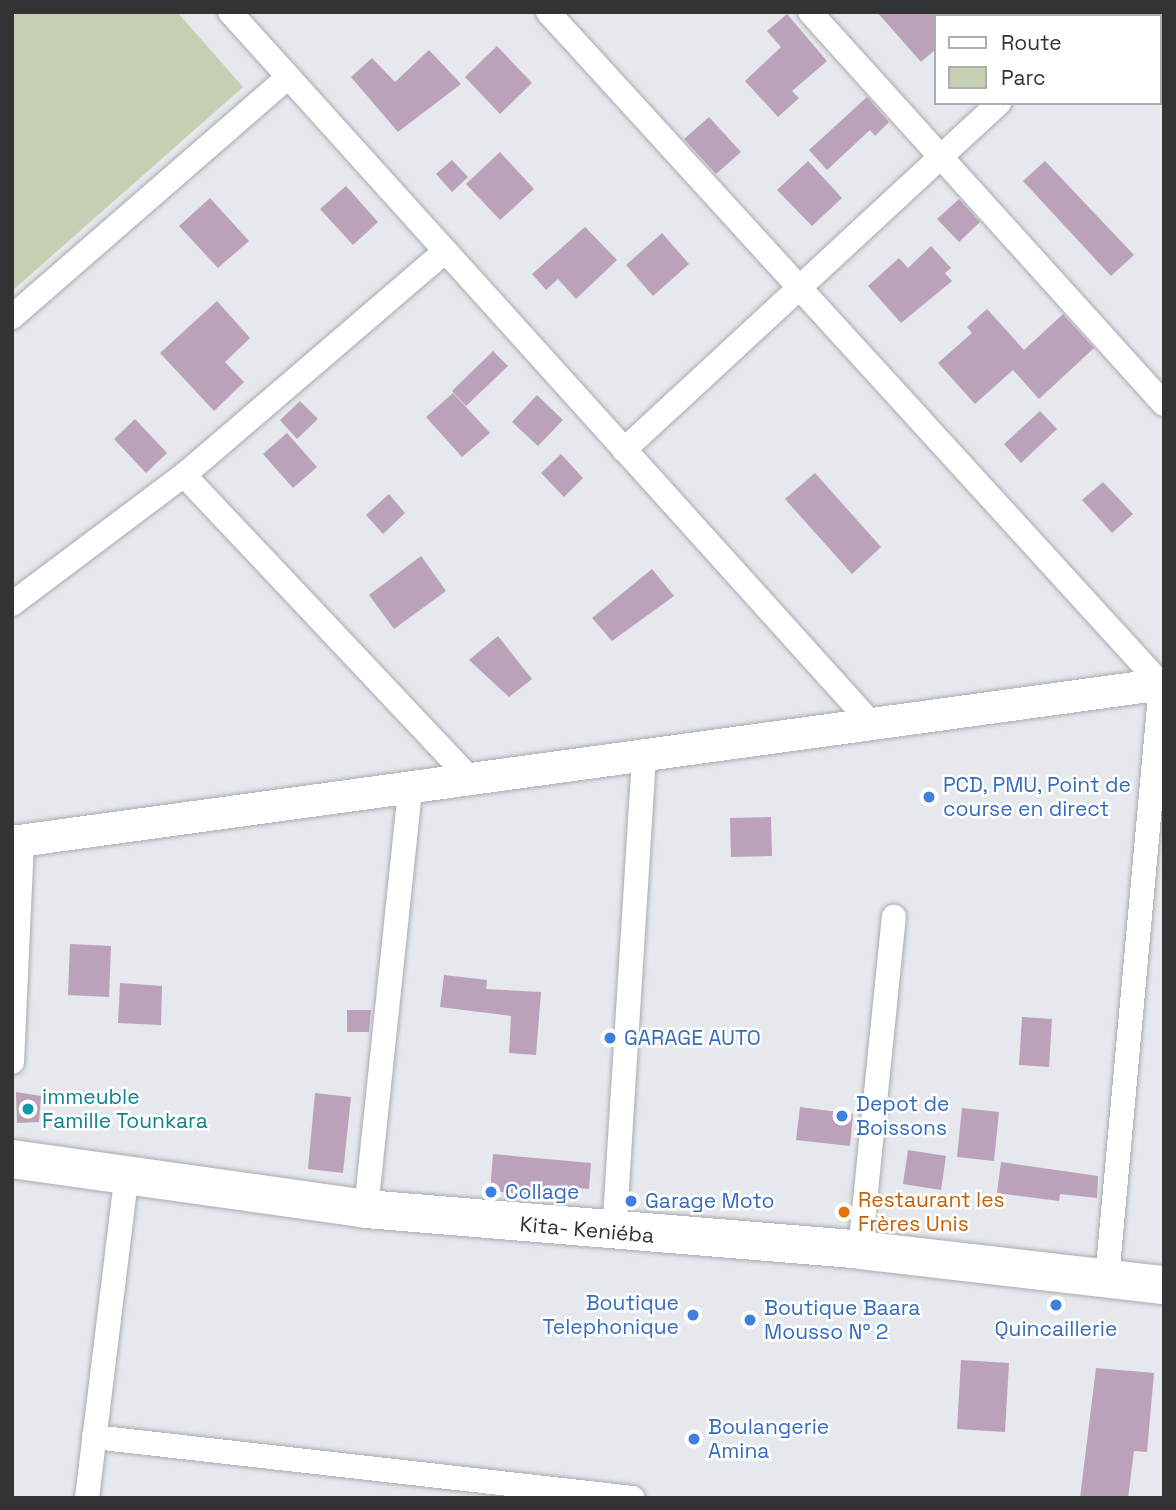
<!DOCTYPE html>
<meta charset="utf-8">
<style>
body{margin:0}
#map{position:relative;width:1176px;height:1510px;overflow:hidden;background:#e5e8ec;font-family:"Space Grotesk",sans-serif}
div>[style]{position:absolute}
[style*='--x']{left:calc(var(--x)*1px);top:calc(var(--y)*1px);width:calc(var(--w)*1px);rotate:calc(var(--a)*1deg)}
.green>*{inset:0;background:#c5cfb1}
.building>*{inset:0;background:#bba1ba}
.roads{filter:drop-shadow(0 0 2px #a7abaf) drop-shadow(0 0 2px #a7abaf)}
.minor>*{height:24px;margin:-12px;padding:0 12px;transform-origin:12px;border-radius:12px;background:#fff}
.tertiary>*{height:32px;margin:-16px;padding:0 16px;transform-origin:16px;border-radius:16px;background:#fff}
.primary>*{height:38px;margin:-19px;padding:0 19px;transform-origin:19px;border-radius:19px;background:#fff}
.dots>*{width:19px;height:19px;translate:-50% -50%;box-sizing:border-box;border:4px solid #fff;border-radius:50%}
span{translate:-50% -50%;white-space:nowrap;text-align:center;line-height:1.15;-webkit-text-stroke:5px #fff;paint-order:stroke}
.shop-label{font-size:21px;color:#366cbe}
.left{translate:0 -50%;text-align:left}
.right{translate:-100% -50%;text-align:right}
.culture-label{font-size:21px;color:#0d838f}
.food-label{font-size:21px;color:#c56008}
.street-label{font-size:21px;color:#323334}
.frame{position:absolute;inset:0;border:14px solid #323334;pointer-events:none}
.legend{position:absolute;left:934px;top:14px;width:228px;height:91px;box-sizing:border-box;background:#fff;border:2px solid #adadae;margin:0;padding:9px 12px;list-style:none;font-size:21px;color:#323334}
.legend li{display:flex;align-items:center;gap:14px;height:35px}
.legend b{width:35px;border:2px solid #adadae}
</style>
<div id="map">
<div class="green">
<div style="clip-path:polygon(12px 12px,177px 12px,243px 87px,12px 291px)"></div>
</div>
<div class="building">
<div style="clip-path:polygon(877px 12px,936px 12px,936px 49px,921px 62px)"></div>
<div style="clip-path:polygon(787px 14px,827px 61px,792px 91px,799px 98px,778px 117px,745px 81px,781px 47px,767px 31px)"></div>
<div style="clip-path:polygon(497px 46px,532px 83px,500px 114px,465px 77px)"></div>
<div style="clip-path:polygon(429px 50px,461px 84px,398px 132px,351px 77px,372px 58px,395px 82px)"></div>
<div style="clip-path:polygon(867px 97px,889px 122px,875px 136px,870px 130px,827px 170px,809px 150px)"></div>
<div style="clip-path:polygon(709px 117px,741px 152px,716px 174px,684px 139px)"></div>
<div style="clip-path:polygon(500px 152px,534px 189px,500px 220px,466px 184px)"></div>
<div style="clip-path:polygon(452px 160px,468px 177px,452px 192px,436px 174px)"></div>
<div style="clip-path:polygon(808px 161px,842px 198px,812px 226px,777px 190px)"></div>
<div style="clip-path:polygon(1045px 161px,1134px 255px,1111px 276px,1023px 181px)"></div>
<div style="clip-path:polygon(346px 186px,378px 222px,353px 245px,320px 209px)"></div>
<div style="clip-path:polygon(210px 198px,249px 241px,218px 268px,179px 226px)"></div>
<div style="clip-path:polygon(959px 199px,980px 222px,959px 242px,937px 219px)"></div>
<div style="clip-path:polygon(585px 227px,617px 260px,576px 299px,558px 279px,546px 290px,532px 274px)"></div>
<div style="clip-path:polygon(662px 233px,689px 264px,653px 296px,626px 265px)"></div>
<div style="clip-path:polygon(931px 246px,951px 268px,945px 273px,952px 281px,901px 323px,868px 286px,899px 258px,908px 268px)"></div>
<div style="clip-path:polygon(217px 301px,250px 338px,225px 362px,244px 382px,214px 411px,160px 353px)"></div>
<div style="clip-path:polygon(987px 309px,1024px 350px,1063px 314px,1094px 348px,1039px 399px,1013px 370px,975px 404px,938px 363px,972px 333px,967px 327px)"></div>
<div style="clip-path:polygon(493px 351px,508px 366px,466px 406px,452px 391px)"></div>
<div style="clip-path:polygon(453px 393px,490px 433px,462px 457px,426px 417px)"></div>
<div style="clip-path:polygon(537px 395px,563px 420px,538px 446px,512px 422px)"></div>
<div style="clip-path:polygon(300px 401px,318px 419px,297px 439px,280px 420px)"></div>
<div style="clip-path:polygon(1040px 411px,1057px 429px,1021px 463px,1004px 444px)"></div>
<div style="clip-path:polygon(135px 419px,167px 453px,146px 473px,114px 439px)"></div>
<div style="clip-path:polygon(287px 433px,317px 467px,293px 488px,263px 454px)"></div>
<div style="clip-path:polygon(561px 454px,583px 478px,564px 497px,541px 473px)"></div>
<div style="clip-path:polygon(815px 473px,881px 547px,852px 574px,785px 499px)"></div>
<div style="clip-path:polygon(1103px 482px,1133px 514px,1112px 533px,1082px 500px)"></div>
<div style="clip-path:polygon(389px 494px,405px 513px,383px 534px,366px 515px)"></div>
<div style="clip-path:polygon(421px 556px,446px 591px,394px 629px,369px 595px)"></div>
<div style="clip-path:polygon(652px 569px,674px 596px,612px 641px,592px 618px)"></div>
<div style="clip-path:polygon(498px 636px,532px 679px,509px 697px,469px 660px)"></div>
<div style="clip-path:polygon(771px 817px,772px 856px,731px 857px,730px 818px)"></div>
<div style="clip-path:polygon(70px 944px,111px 946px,109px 997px,68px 995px)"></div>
<div style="clip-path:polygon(444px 975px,487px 980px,486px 989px,541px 992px,536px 1055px,509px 1053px,511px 1016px,440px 1007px)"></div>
<div style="clip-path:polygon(120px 983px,162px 986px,161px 1025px,118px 1023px)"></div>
<div style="clip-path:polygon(347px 1010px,371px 1010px,369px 1032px,347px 1032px)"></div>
<div style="clip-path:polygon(1022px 1017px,1052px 1019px,1049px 1067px,1019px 1065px)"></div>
<div style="clip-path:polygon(16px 1092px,41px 1096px,39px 1122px,17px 1123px)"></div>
<div style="clip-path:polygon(315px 1093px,351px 1097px,343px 1173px,308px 1169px)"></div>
<div style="clip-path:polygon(800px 1107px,853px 1114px,850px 1146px,796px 1140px)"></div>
<div style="clip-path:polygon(962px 1108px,999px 1112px,994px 1161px,957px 1157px)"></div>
<div style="clip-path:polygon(908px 1150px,946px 1156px,941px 1190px,903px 1184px)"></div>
<div style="clip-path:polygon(493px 1154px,591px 1163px,589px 1189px,549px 1185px,548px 1196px,490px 1191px)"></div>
<div style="clip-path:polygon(1001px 1162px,1098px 1176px,1097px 1198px,1060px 1194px,1059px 1201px,997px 1193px)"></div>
<div style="clip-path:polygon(961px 1360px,1009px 1363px,1005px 1432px,957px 1429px)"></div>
<div style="clip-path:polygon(1096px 1368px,1154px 1373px,1147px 1452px,1134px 1451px,1128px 1498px,1080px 1498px)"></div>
</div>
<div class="roads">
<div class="minor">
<div style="--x:230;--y:12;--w:959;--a:47.96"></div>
<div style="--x:548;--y:12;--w:910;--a:47.63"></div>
<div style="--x:1161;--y:684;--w:597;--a:95.19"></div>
<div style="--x:810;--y:12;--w:528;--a:47.92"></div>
<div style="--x:1131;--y:12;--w:5;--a:53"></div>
<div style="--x:1094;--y:16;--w:6;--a:-45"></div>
<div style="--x:1160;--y:46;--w:6;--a:45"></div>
<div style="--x:12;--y:317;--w:366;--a:-41"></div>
<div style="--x:624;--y:450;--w:511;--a:-42.78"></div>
<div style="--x:184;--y:475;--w:417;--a:46.7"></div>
<div style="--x:12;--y:604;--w:215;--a:-36.9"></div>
<div style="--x:184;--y:475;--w:344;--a:-40.6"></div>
<div style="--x:12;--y:1062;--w:222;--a:-87.4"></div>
<div style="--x:366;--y:1209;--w:424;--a:-84"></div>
<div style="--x:614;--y:1234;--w:480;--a:-86.4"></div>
<div style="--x:860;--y:1250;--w:335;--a:-84.2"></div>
<div style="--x:94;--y:1437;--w:542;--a:6.46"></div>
<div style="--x:87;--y:1498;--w:329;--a:-83"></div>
</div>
<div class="tertiary">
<div style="--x:12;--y:842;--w:1163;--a:-7.81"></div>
</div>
<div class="primary">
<div style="--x:12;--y:1159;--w:358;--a:8"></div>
<div style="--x:366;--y:1209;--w:496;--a:4.7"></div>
<div style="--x:860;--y:1250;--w:306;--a:6.6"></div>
</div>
</div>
<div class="dots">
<div style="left:929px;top:797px;background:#3f7fe0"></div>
<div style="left:610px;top:1038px;background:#3f7fe0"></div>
<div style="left:28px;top:1109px;background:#0f9aa8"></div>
<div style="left:842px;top:1116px;background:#3f7fe0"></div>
<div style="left:491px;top:1192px;background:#3f7fe0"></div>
<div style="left:631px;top:1201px;background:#3f7fe0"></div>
<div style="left:844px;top:1212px;background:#e8710a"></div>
<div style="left:1056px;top:1305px;background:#3f7fe0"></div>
<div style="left:693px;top:1315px;background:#3f7fe0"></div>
<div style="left:750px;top:1320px;background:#3f7fe0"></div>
<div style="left:694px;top:1439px;background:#3f7fe0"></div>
</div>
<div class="shop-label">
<span class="left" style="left:943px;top:797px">PCD, PMU, Point de<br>course en direct</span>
<span class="left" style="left:624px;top:1038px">GARAGE AUTO</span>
<span class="left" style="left:856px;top:1116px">Depot de<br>Boissons</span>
<span class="left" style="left:505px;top:1192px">Collage</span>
<span class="left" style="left:645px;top:1201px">Garage Moto</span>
<span class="right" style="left:679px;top:1315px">Boutique<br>Telephonique</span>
<span class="left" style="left:764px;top:1320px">Boutique Baara<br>Mousso N° 2</span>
<span style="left:1056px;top:1329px">Quincaillerie</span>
<span class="left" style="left:708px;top:1439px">Boulangerie<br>Amina</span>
</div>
<div class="culture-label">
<span class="left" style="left:42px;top:1109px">immeuble<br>Famille Tounkara</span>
</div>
<div class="food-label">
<span class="left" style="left:858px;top:1212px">Restaurant les<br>Frères Unis</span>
</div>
<div class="street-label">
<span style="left:587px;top:1230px;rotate:5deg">Kita- Keniéba</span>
</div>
<div class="frame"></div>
<ul class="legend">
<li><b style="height:9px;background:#fff"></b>Route</li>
<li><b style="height:19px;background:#c5cfb1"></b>Parc</li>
</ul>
</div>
